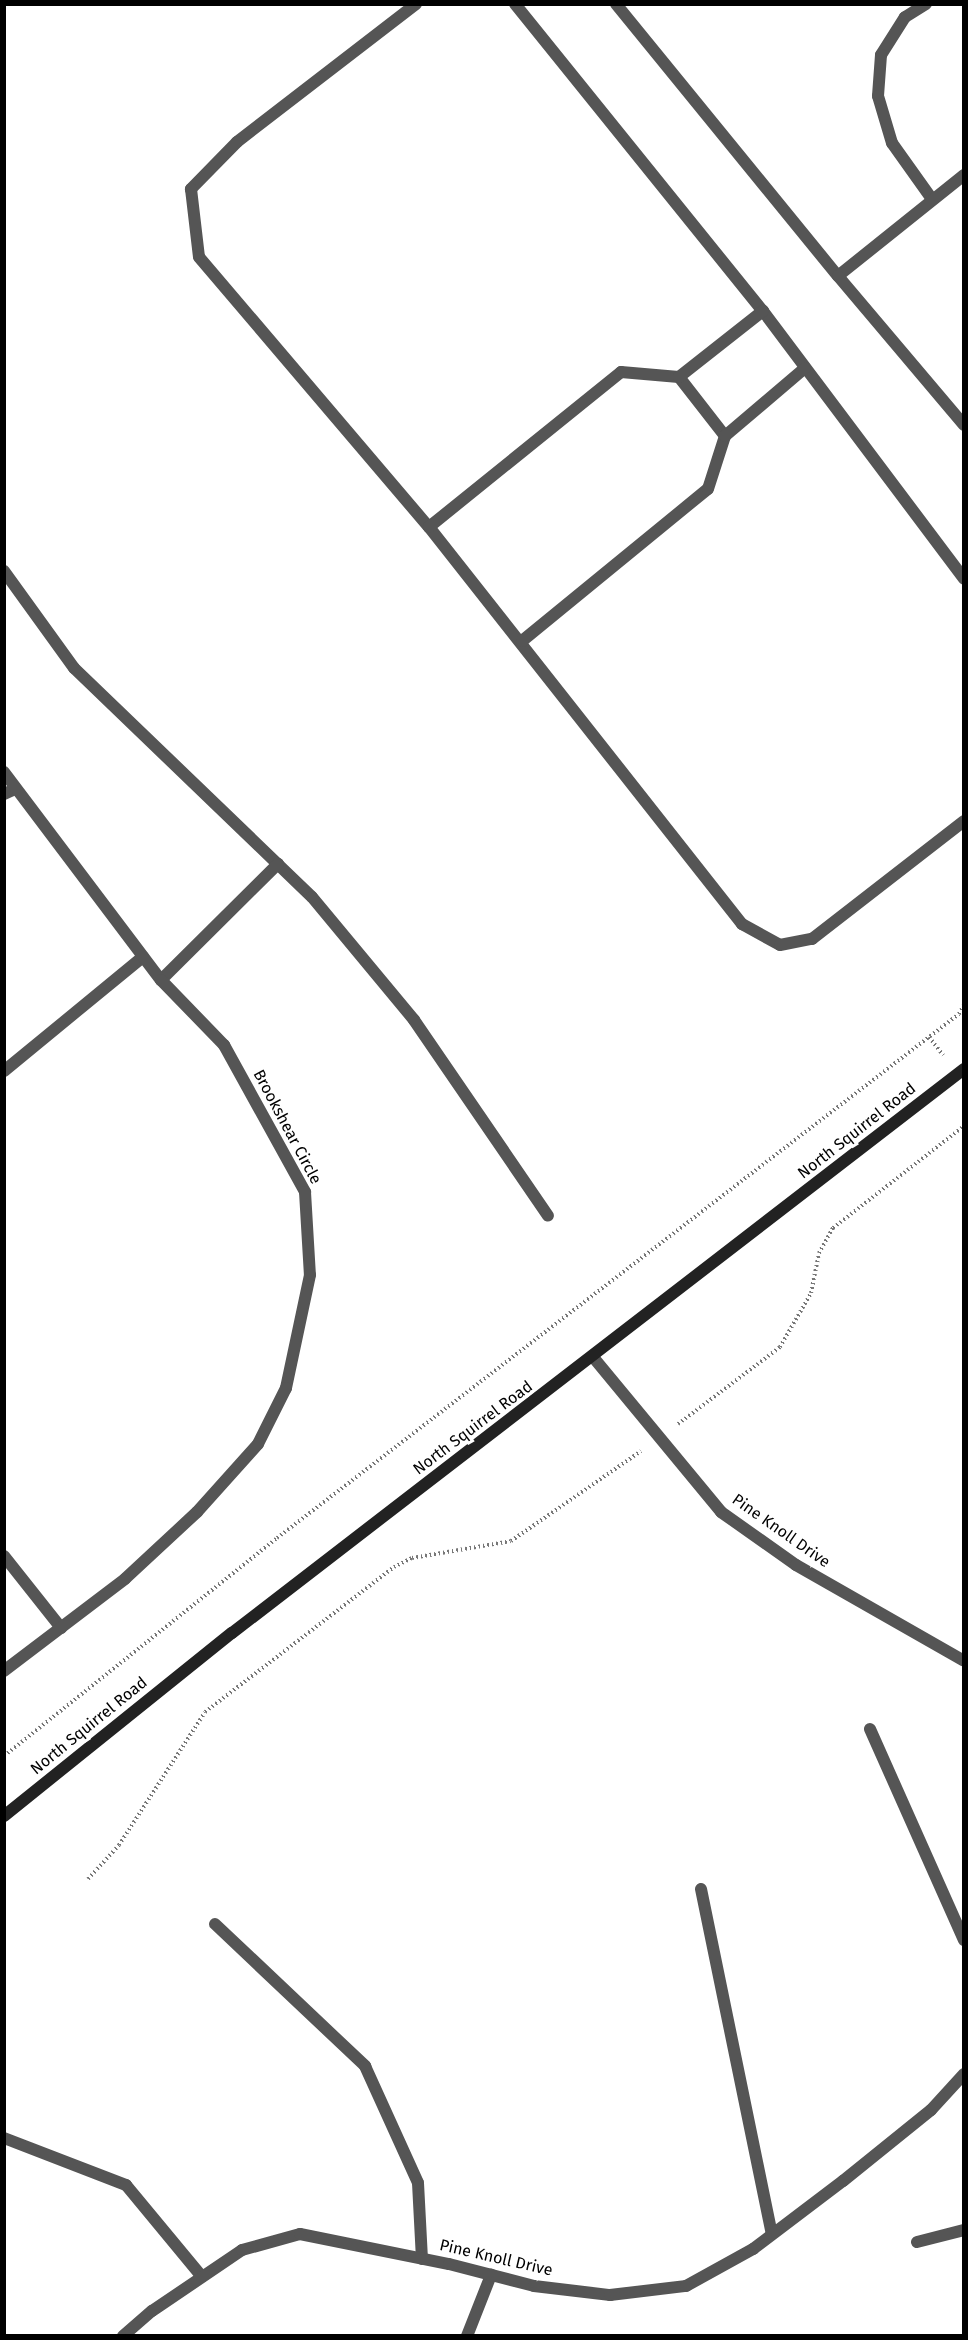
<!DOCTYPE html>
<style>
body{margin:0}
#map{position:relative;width:968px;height:2340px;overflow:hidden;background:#fff;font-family:"Fira Sans",sans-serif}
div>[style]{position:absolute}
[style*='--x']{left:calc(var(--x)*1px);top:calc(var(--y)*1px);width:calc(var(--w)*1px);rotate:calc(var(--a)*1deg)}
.path>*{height:4px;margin-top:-2px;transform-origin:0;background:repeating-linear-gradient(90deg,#777 0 1.5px,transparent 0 4.5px)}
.lane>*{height:12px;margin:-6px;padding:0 6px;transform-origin:6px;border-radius:6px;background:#555}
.street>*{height:12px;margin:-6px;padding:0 6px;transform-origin:6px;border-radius:6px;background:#555}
.secondary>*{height:12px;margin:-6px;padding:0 6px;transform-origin:6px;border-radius:6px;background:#222}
span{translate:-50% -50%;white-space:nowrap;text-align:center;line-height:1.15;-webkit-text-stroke:6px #fff;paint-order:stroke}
.street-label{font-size:16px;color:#000}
.frame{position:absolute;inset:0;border:6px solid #000;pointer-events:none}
</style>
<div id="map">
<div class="path">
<div style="--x:929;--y:1037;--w:23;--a:52"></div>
<div style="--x:678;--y:1424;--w:128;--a:-37"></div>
<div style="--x:780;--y:1347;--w:62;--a:-60.1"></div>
<div style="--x:811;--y:1293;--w:41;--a:-78.7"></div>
<div style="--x:819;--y:1253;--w:29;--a:-61"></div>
<div style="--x:833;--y:1228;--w:166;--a:-37.9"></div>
<div style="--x:4;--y:1756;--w:349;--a:-38.6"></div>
<div style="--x:277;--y:1538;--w:860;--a:-37.54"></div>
<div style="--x:959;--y:1014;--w:10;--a:-61"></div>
<div style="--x:88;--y:1879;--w:46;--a:-47.6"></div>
<div style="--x:119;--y:1845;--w:158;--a:-57.1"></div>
<div style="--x:205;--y:1712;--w:238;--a:-37.5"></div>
<div style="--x:394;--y:1567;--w:20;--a:-27"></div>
<div style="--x:412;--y:1558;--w:100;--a:-9.7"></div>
<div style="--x:511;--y:1541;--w:158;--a:-34.7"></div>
</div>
<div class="lane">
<div style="--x:416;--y:4;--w:226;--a:142.4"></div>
<div style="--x:237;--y:142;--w:66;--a:134.4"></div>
<div style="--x:191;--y:189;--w:68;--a:83.3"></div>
<div style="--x:199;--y:257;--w:355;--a:49.6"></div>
<div style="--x:429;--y:527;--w:506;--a:51.75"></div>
<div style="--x:742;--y:924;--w:43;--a:28.9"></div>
<div style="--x:780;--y:945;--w:33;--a:-11"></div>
<div style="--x:812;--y:939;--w:192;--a:-37.8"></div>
<div style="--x:515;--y:4;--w:395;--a:51.1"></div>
<div style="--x:763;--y:311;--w:335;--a:53.1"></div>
<div style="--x:616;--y:4;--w:351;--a:50.8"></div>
<div style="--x:926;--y:4;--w:25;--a:148"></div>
<div style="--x:905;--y:17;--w:45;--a:122.3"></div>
<div style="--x:881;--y:55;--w:41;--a:94.2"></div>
<div style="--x:878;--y:96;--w:49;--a:73.4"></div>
<div style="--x:892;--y:143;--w:69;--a:54.5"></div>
<div style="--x:964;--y:175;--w:161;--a:141.3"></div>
<div style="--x:838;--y:276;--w:195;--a:49.8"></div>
<div style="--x:679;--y:377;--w:75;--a:52.1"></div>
<div style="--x:429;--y:527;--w:247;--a:-38.9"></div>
<div style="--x:621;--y:372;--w:58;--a:4.9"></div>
<div style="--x:679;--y:377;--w:107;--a:-38.2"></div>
<div style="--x:4;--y:571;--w:120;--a:54.2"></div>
<div style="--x:74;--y:668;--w:330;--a:43.9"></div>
<div style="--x:312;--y:897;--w:160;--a:50.3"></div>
<div style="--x:414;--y:1020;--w:237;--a:55.6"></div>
<div style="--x:522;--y:641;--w:240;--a:-39.3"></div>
<div style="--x:708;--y:489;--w:56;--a:-72.2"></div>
<div style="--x:725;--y:436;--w:105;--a:-40.4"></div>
<div style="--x:4;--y:794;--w:12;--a:-24"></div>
<div style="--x:161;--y:980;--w:165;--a:-44.8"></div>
<div style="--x:4;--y:1071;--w:180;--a:-39.4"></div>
<div style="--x:4;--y:1556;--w:92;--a:51.6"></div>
<div style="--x:870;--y:1729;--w:231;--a:66"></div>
<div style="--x:701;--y:1889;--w:352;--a:78.4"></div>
<div style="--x:215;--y:1924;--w:207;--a:43.4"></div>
<div style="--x:365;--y:2066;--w:128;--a:65.6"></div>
<div style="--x:418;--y:2183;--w:76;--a:87"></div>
<div style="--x:4;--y:2138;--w:131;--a:21.1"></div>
<div style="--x:126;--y:2185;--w:119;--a:50.4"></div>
<div style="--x:917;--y:2242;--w:49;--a:-14.3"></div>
<div style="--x:467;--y:2336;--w:66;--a:-68.5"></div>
</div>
<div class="street">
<div style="--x:4;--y:772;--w:261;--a:53"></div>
<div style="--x:161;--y:980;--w:91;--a:45.9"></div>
<div style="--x:224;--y:1045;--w:168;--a:61.1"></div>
<div style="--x:305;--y:1192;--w:83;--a:86.6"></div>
<div style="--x:310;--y:1275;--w:116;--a:102"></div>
<div style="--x:286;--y:1388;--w:63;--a:116.6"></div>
<div style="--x:258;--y:1444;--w:91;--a:131.9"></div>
<div style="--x:197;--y:1512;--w:98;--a:137.1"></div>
<div style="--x:125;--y:1579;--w:152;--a:142.8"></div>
<div style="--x:593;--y:1357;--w:201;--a:50.4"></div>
<div style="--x:721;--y:1512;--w:92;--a:35.2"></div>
<div style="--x:796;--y:1565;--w:193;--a:29.7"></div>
<div style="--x:123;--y:2336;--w:38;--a:-41"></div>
<div style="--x:152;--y:2311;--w:109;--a:-34.1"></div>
<div style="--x:242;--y:2250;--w:60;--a:-15.4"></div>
<div style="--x:300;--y:2234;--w:152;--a:11.4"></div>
<div style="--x:449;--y:2264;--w:88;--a:14.5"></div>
<div style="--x:534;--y:2286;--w:77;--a:6.8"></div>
<div style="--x:610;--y:2295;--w:77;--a:-6.8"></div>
<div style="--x:686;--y:2286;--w:77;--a:-28.9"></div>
<div style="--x:753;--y:2249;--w:113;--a:-37.1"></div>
<div style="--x:843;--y:2181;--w:113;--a:-38.9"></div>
<div style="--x:931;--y:2110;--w:49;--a:-47.5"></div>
</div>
<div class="secondary">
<div style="--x:4;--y:1816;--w:292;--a:-38.8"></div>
<div style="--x:232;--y:1633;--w:924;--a:-37.61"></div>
</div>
<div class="street-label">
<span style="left:287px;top:1127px;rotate:62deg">Brookshear Circle</span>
<span style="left:857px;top:1131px;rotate:-38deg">North Squirrel Road</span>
<span style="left:473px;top:1428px;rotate:-37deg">North Squirrel Road</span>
<span style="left:781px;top:1531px;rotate:35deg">Pine Knoll Drive</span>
<span style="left:89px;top:1726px;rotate:-39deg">North Squirrel Road</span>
<span style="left:496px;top:2258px;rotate:13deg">Pine Knoll Drive</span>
</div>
<div class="frame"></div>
</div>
